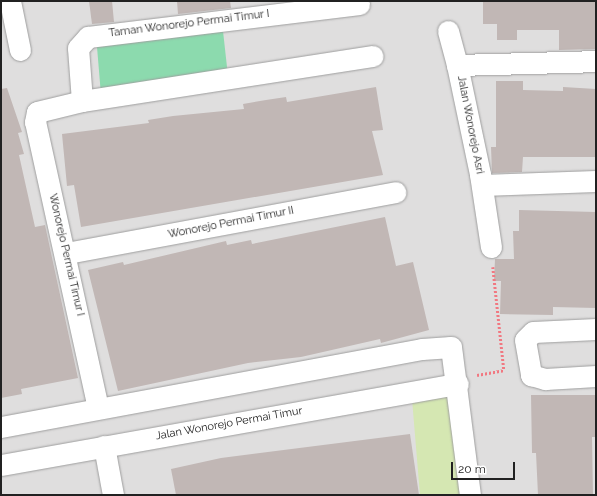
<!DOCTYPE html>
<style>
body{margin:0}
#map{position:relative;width:597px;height:496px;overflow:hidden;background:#f0ece8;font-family:Raleway,sans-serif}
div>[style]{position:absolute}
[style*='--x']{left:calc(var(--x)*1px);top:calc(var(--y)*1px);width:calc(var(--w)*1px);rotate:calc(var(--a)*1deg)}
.residential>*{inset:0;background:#dfdede}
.grass>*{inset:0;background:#d5e7b2}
.pitch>*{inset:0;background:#8cdaae}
.building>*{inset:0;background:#c1b7b5}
.path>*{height:2.5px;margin-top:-1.25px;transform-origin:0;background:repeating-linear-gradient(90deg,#f17881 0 2px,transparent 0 4px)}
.roads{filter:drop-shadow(0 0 1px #9e9e9e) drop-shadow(0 0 1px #9e9e9e)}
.minor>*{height:21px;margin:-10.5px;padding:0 10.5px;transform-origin:10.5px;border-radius:10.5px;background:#fff}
span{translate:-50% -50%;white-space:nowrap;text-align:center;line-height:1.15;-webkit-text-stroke:3.5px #fff;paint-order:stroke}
.street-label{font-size:11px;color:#212121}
.frame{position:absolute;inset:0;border:2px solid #212121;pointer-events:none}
.scale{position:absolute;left:451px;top:462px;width:64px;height:18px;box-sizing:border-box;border:2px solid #212121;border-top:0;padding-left:5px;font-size:12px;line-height:14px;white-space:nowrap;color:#212121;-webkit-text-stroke:3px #fff;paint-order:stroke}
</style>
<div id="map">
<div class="residential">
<div style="clip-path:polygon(1px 1px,596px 1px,596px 495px,1px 495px)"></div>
</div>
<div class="grass">
<div style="clip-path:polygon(455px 391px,467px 495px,420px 495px,412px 399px)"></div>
</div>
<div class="pitch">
<div style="clip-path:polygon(223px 31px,228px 76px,101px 95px,97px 47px)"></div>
</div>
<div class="building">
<div style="clip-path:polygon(89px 1px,112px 1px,114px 22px,92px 24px)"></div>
<div style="clip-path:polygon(177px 1px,230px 1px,231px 8px,178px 14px)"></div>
<div style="clip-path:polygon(483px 1px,596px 1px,596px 49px,559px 50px,559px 30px,517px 30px,517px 40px,497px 40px,497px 24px,483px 24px)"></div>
<div style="clip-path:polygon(496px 81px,523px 81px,523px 90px,563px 91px,563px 87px,596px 89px,596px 157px,523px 157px,522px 172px,492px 173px,491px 147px,496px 147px)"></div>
<div style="clip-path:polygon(376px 87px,383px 130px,372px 131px,383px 175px,81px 227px,74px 185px,67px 186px,62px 134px,149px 123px,148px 120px,173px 116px,244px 109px,243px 104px,266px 100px,286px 97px,287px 102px)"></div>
<div style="clip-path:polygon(7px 88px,22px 132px,18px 133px,24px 154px,19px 155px,35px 227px,45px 225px,78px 378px,21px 389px,22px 394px,1px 398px,1px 89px)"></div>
<div style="clip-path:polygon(519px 210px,596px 212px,596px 308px,553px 307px,553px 315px,500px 314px,501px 281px,494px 281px,495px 259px,514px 259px,513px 231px,519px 231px)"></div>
<div style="clip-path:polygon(385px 217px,396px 266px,413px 262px,429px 330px,381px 343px,380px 339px,301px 357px,248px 363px,118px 391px,88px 270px,123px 262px,124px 265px,226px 241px,227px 245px,251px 240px,252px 244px)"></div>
<div style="clip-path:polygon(531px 395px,596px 395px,596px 437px,592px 437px,593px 495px,538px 495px,536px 453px,532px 453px)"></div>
<div style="clip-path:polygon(410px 434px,419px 495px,176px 495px,171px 469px,221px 458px)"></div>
</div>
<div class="path">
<div style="--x:493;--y:267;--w:104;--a:83.9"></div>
<div style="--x:477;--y:375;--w:27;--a:-10"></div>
</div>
<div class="roads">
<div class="minor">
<div style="--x:10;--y:1;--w:50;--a:78.5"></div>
<div style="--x:448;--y:31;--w:35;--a:75"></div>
<div style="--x:82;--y:101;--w:53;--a:-94.3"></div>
<div style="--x:78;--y:48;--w:15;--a:-48"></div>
<div style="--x:88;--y:37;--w:273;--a:-6.9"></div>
<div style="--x:482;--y:185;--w:114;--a:-2"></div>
<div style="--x:491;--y:247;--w:74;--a:-98.6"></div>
<div style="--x:480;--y:174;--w:111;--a:-101.9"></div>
<div style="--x:457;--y:65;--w:139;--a:-1.6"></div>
<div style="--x:67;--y:253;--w:334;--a:-10.5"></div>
<div style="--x:596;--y:329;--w:63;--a:177.3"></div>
<div style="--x:533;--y:332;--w:11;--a:135"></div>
<div style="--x:525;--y:340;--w:36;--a:80"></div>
<div style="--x:531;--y:375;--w:15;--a:16"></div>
<div style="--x:545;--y:379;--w:51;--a:-3.4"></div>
<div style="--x:98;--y:408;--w:293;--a:-102.4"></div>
<div style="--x:35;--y:122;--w:10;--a:-79"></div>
<div style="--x:37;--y:112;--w:46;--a:-13.7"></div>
<div style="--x:82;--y:101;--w:294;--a:-8.8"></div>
<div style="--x:1;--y:427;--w:428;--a:-10.5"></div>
<div style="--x:422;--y:349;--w:29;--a:-4"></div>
<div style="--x:451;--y:347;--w:149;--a:82.7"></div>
<div style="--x:104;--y:446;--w:50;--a:79.6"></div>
<div style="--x:1;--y:465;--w:464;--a:-10.1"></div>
</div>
</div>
<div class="street-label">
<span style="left:189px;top:24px;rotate:-7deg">Taman Wonorejo Permai Timur I</span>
<span style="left:470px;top:125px;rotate:79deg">Jalan Wonorejo Asri</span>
<span style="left:231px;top:223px;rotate:-11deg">Wonorejo Permai Timur II</span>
<span style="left:66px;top:255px;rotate:77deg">Wonorejo Permai Timur I</span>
<span style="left:229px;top:424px;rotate:-10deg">Jalan Wonorejo Permai Timur</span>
</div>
<div class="frame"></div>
<div class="scale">20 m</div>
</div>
